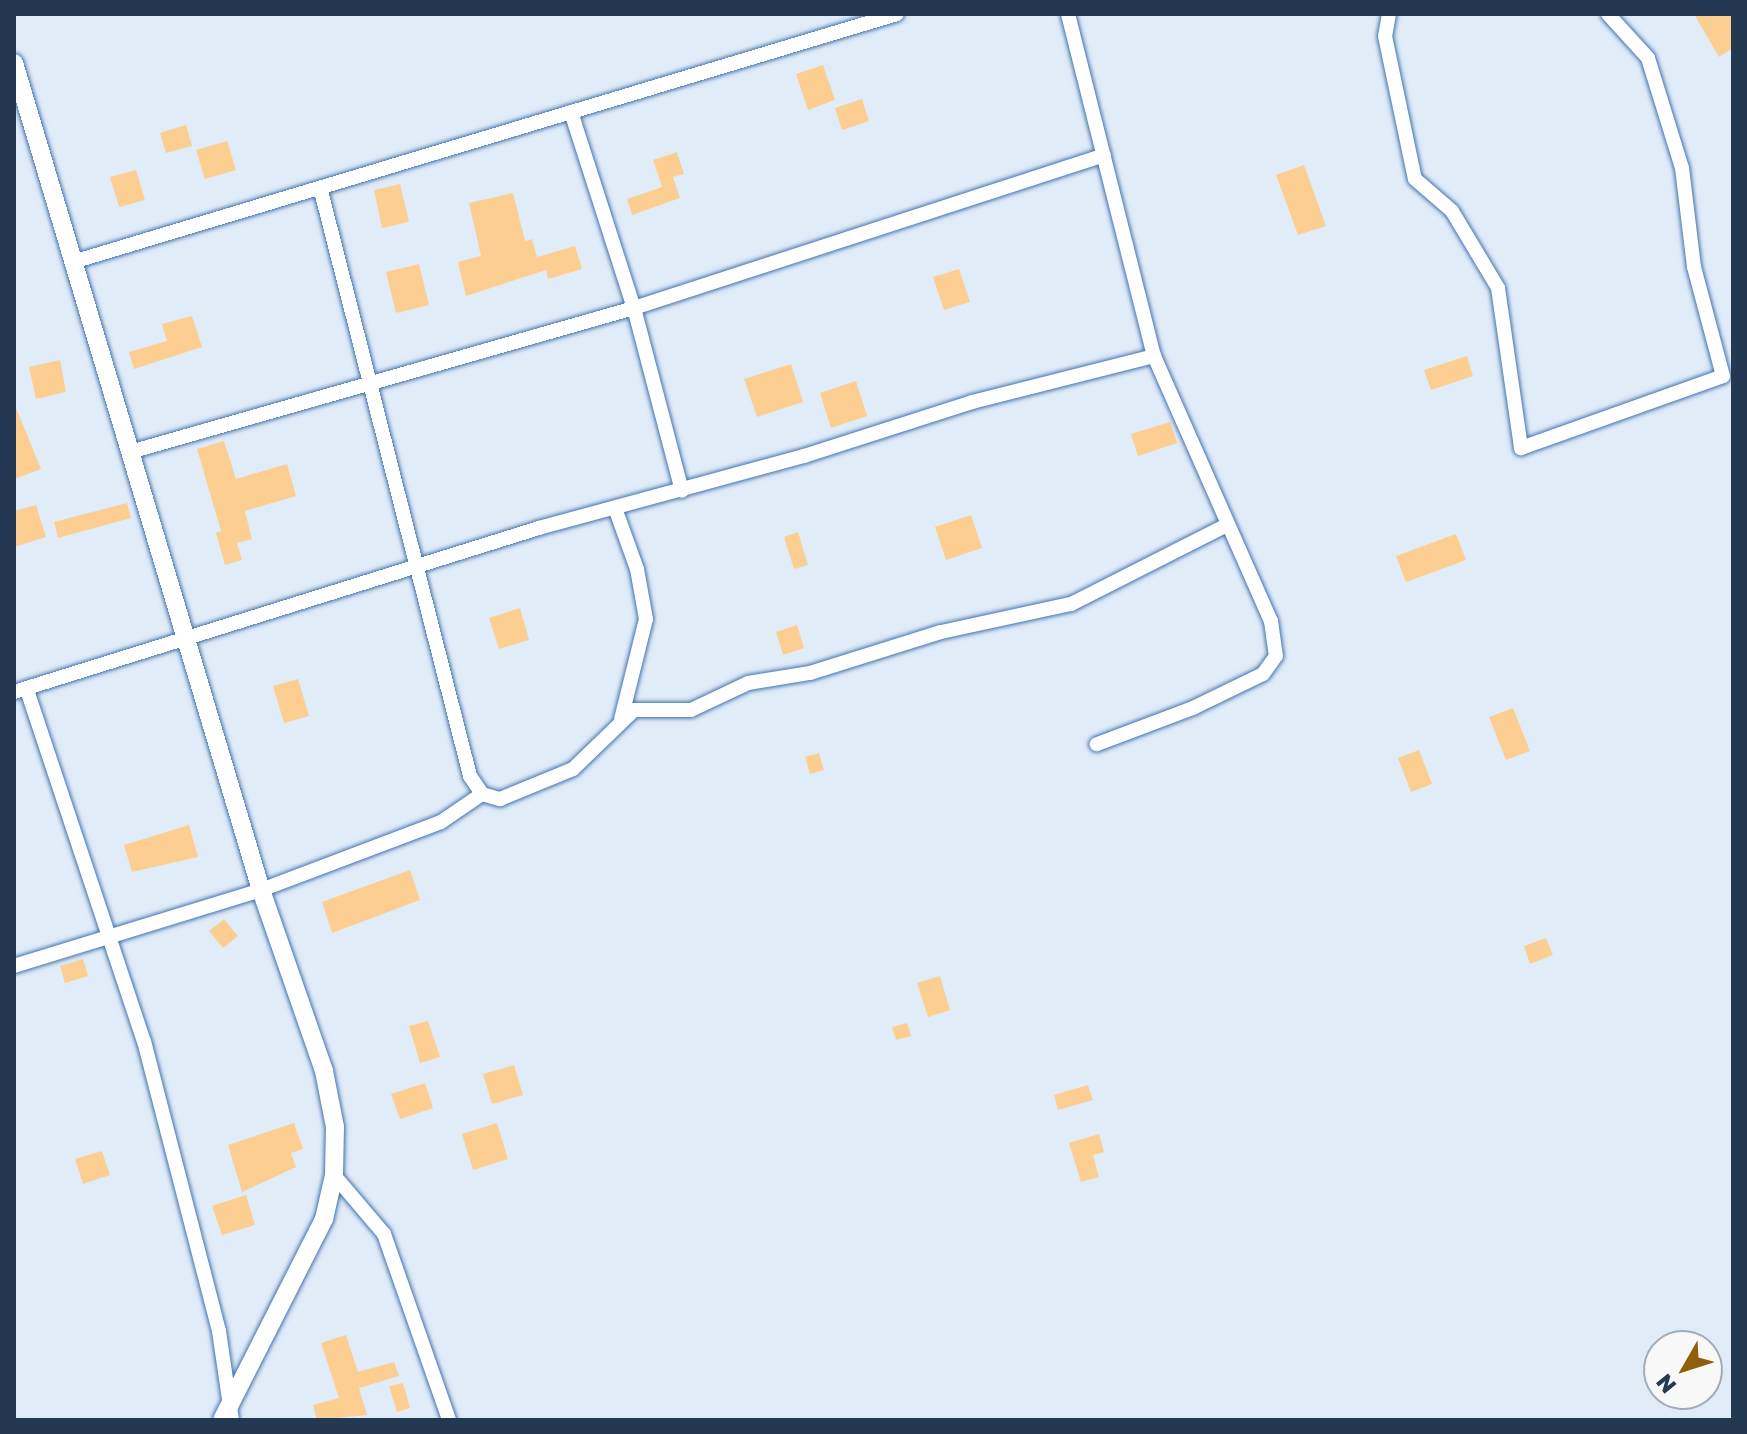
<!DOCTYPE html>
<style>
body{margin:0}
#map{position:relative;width:1747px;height:1434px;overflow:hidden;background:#e1ecf9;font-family:"Golos Text",sans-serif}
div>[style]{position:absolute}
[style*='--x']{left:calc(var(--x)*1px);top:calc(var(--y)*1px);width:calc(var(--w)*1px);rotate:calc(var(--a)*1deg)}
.building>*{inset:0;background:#fcce92}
.roads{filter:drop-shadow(0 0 2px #4274ae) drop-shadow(0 0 2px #4274ae)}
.minor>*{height:14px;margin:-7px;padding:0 7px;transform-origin:7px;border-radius:7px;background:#fff}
.tertiary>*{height:18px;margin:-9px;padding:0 9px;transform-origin:9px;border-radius:9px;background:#fff}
span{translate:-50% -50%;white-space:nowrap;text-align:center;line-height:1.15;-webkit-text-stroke:6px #f8f8f8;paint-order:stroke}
.frame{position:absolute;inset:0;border:16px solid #233952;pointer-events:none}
.north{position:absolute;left:1643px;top:1330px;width:80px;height:80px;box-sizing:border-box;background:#f8f8f8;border:2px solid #a3acb6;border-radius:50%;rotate:231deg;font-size:22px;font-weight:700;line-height:32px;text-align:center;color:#233952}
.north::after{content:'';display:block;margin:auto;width:28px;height:36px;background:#905f0b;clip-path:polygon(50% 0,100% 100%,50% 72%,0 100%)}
</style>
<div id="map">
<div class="building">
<div style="clip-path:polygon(1694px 14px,1733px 14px,1733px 48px,1719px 57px)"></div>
<div style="clip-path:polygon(823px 65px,835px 100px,808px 110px,796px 74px)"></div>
<div style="clip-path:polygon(862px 99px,869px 121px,842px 130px,835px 108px)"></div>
<div style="clip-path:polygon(186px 125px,192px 146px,166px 153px,160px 133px)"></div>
<div style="clip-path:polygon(227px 141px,236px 170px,205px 179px,196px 150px)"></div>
<div style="clip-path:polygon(677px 152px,684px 174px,673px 177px,680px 198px,632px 215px,627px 199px,662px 187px,653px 160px)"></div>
<div style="clip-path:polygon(1304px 165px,1326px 226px,1298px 235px,1276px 175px)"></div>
<div style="clip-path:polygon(136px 170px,145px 200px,119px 207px,110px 177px)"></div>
<div style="clip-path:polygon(400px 184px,409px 222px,382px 228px,374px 190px)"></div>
<div style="clip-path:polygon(513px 193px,525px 241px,532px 239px,537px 257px,575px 246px,582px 269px,548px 279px,546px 270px,466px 296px,458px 262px,481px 256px,469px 203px)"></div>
<div style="clip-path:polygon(419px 264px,429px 305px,396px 313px,386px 272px)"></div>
<div style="clip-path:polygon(959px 269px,970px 302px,944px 310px,933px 277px)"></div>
<div style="clip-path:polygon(192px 316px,202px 347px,134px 369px,129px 352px,167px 341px,162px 324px)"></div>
<div style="clip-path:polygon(1467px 356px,1473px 376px,1431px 390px,1424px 370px)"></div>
<div style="clip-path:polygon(60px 360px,66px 392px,36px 399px,29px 367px)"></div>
<div style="clip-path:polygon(791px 364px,803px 402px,757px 417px,744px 379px)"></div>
<div style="clip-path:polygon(856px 381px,867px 416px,831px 428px,820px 393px)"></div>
<div style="clip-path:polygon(14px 403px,41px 469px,14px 479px)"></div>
<div style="clip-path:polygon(1170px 422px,1177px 443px,1138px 456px,1131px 434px)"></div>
<div style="clip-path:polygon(224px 441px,236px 479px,287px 464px,296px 496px,245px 511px,252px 539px,237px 543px,242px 560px,225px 565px,216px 533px,221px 531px,197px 449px)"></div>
<div style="clip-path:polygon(127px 503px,131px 518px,58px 538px,54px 522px)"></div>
<div style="clip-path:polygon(36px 505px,46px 537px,14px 547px,14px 511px)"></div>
<div style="clip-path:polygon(971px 515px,982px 548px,946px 560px,935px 527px)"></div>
<div style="clip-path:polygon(798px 532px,808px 565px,794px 569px,784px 537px)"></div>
<div style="clip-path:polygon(1456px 534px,1466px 560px,1406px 582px,1396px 556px)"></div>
<div style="clip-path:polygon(520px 608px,529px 640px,499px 649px,489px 618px)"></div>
<div style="clip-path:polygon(797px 625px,804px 648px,783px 655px,776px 632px)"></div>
<div style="clip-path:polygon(298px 679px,309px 716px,284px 723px,273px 686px)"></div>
<div style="clip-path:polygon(1513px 708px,1530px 751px,1506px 760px,1489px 717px)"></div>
<div style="clip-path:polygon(1419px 750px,1432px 784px,1411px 792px,1398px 758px)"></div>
<div style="clip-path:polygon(819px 753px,824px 770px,810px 774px,805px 757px)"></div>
<div style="clip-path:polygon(189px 825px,198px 857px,132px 872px,124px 845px)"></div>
<div style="clip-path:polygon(410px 870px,420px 900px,332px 933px,322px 902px)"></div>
<div style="clip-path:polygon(224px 919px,238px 936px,223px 948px,209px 931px)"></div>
<div style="clip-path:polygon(1546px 938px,1553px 955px,1530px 964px,1524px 946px)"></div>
<div style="clip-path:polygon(83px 959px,88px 976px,65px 983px,60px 966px)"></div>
<div style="clip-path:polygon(940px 976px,950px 1010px,928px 1017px,917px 983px)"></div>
<div style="clip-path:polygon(428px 1021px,440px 1057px,420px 1063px,409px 1026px)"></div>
<div style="clip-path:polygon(907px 1023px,911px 1036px,896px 1040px,892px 1027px)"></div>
<div style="clip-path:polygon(514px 1065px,523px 1095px,492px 1104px,483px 1074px)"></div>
<div style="clip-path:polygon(425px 1083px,433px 1108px,400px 1119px,391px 1094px)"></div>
<div style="clip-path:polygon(1088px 1085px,1093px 1100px,1058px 1110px,1054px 1095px)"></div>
<div style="clip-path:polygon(294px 1123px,303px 1149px,291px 1153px,296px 1167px,242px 1192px,228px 1145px)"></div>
<div style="clip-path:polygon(497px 1123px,508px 1159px,473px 1170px,462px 1134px)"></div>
<div style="clip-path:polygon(1099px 1134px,1104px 1152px,1093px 1155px,1099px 1177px,1081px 1182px,1069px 1143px)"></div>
<div style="clip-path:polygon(102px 1151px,110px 1175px,83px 1184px,75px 1159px)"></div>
<div style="clip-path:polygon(246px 1195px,255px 1225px,222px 1235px,212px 1206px)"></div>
<div style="clip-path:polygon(346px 1335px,358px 1372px,394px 1362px,399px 1376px,359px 1388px,367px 1415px,317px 1420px,313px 1405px,339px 1398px,321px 1343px)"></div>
<div style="clip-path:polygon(403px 1383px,410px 1408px,397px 1412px,389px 1386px)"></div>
</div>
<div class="roads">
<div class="minor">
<div style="--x:1068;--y:14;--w:353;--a:75.9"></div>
<div style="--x:1154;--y:356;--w:290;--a:66.2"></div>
<div style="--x:1271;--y:621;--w:35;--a:82"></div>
<div style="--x:1276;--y:656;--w:22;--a:126"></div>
<div style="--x:1263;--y:674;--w:78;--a:154.1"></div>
<div style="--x:1193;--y:708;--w:103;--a:159.4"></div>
<div style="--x:1389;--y:14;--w:22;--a:100"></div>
<div style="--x:1385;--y:36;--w:146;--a:78.2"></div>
<div style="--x:1415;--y:179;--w:49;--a:40.9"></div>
<div style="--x:1452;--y:211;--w:90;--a:59.1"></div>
<div style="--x:1498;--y:288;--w:162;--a:81.8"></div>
<div style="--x:1521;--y:448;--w:214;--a:-19.6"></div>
<div style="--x:1723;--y:376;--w:113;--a:-104.9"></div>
<div style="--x:1694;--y:267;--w:100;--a:-96.9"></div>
<div style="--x:1682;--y:168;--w:115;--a:-107.2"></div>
<div style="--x:1648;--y:58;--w:59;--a:-132.3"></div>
<div style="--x:571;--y:112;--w:206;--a:72.2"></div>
<div style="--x:634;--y:308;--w:189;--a:75.3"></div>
<div style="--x:321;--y:191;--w:604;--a:75.71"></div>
<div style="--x:470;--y:776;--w:22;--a:56"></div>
<div style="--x:482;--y:794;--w:19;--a:16"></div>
<div style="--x:500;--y:799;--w:79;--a:-22.3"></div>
<div style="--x:573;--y:769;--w:85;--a:-44"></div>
<div style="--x:634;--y:710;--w:57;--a:0"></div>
<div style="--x:691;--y:710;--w:63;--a:-25.3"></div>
<div style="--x:748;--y:683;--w:63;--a:-9.2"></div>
<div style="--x:810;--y:673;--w:137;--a:-17.4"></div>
<div style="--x:941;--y:632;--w:133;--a:-12.2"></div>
<div style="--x:1071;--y:604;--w:175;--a:-26.9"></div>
<div style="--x:76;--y:261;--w:857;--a:-16.74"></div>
<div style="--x:130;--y:452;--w:524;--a:-15.95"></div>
<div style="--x:634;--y:308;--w:494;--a:-18"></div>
<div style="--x:615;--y:508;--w:65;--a:70.2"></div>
<div style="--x:637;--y:569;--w:51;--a:79.8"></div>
<div style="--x:646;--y:619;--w:103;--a:104"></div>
<div style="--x:27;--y:690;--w:370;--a:71.6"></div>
<div style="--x:144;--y:1041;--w:300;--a:75.5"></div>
<div style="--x:219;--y:1331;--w:90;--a:81.7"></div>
<div style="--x:14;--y:692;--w:550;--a:-17.35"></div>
<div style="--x:539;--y:528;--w:275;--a:-15.2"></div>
<div style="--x:804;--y:456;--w:176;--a:-17.8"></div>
<div style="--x:972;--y:402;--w:188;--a:-14.2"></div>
<div style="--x:14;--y:966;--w:258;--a:-17.1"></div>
<div style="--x:261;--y:890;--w:192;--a:-20.7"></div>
<div style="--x:441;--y:822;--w:50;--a:-34.3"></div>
<div style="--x:334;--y:1175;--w:77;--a:49.7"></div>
<div style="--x:384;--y:1234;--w:197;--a:70.7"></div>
</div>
<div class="tertiary">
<div style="--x:14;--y:63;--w:863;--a:73.37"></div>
<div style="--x:261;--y:890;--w:192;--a:70.8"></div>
<div style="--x:324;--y:1071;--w:57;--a:78.9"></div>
<div style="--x:335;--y:1127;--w:48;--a:91.2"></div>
<div style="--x:334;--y:1175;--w:45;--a:102.8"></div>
<div style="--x:324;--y:1219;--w:225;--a:116.9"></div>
</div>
</div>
<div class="frame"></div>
<div class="north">N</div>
</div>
